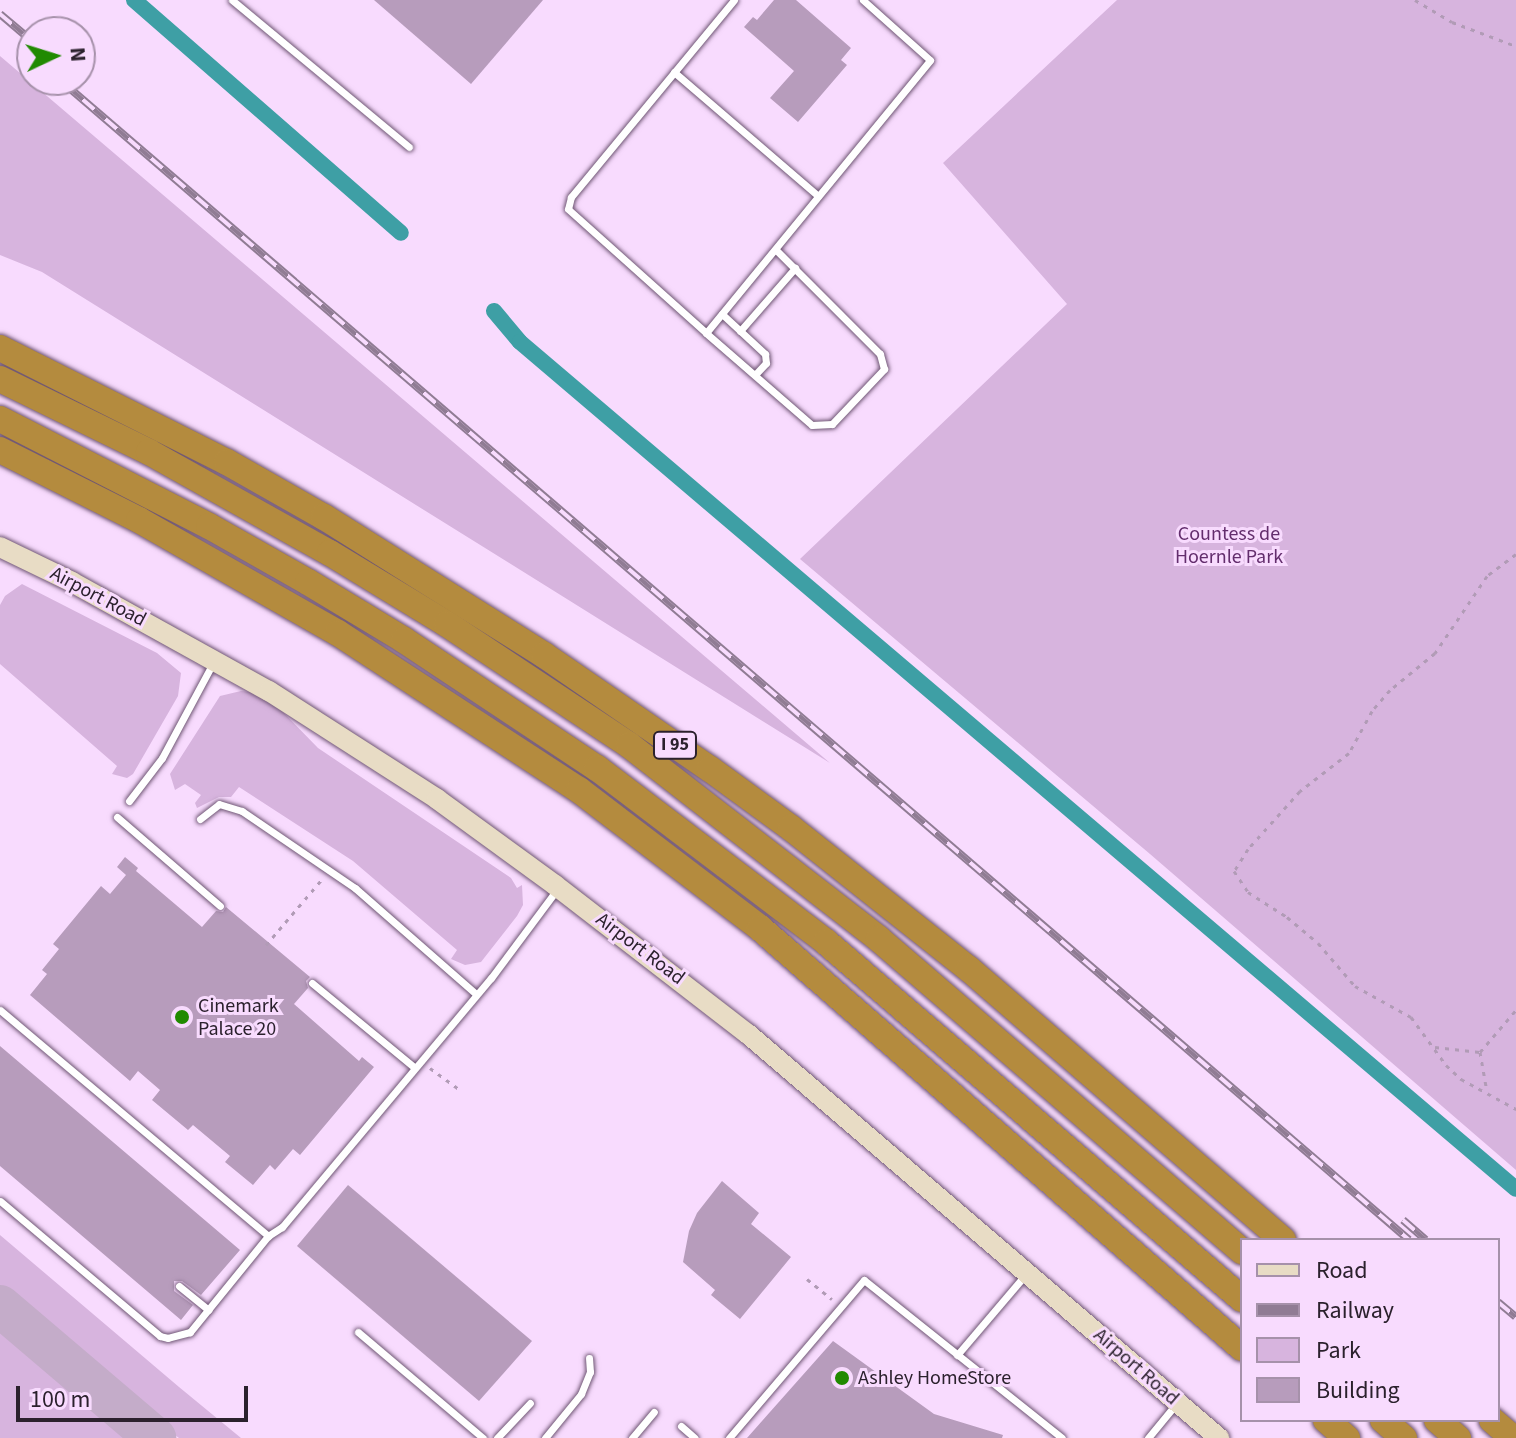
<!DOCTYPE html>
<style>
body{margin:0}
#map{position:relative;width:1516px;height:1438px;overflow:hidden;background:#f8dbfe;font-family:"Source Sans 3",sans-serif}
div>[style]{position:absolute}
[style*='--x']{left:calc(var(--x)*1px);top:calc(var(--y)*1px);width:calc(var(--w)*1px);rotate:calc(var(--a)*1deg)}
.green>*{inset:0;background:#d7b4de}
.canal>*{height:16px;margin:-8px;padding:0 8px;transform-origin:8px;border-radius:8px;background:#3e9fa5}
.taxiway>*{height:42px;margin:-21px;padding:0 21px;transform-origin:21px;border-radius:21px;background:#c4acc9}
.building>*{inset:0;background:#b79cbc}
.path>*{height:3px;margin-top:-1.5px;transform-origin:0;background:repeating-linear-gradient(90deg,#b19bb6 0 4px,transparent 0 10px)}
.roads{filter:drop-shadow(0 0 2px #6f5674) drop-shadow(0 0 2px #6f5674)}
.lane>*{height:7px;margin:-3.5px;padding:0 3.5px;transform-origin:3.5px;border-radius:3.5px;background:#fff}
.secondary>*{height:20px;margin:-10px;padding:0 10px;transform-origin:10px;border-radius:10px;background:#e8dcc5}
.highway>*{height:26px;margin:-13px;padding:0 13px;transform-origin:13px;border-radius:13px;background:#b48b3e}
.rail>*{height:8px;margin-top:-4px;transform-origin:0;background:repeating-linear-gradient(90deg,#f8dbfe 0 15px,#907c94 0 30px);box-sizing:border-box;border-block:2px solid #907c94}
.dots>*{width:22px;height:22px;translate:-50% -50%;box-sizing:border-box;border:4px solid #f8dbfe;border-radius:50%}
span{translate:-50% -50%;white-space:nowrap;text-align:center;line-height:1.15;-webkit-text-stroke:6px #f8dbfe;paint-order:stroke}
.shield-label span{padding:2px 6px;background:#f8dbfe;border:2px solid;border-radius:6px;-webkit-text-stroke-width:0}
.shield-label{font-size:18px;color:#2b212d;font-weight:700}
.park-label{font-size:20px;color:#632d6d}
.street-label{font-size:20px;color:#2b212d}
.poi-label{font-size:20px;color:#2b212d}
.left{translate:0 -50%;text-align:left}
.legend{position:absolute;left:1240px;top:1238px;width:260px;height:184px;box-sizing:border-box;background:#f8dbfe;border:2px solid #a691aa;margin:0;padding:10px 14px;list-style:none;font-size:24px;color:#2b212d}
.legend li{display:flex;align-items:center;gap:16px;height:40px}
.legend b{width:40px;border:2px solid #a691aa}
.north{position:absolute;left:16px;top:16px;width:80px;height:80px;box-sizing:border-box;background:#f8dbfe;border:2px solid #a691aa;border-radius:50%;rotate:86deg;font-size:22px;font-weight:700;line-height:32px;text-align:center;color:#2b212d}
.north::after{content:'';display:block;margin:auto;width:28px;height:36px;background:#218a01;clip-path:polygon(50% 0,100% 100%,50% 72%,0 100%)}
.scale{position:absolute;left:16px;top:1386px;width:232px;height:36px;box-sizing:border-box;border:4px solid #2b212d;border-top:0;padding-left:10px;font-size:24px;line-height:28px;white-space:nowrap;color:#2b212d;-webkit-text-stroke:6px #f8dbfe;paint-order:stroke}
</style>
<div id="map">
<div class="green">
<div style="clip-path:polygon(1117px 0,1516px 0,1516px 1170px,1150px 854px,800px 559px,1067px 304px,943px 163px)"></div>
<div style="clip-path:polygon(0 56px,830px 763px,42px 272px,0 255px)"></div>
<div style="clip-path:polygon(22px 584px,157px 653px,181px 673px,178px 696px,133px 774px,127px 778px,112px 774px,117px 766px,0 664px,0 605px,5px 596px)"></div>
<div style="clip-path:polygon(241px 691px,250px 692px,280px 709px,318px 748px,511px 878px,517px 888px,522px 885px,523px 905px,517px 916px,481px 962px,465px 965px,451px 959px,457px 950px,353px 861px,239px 787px,231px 797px,219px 797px,197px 808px,195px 803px,201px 795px,185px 784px,175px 790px,170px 774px,220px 696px)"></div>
<div style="clip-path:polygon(0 1235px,179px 1387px,241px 1438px,179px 1438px,154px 1419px,0 1287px)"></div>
<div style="clip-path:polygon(0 1325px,133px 1438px,0 1438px)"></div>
</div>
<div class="canal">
<div style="--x:134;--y:0;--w:354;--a:41.1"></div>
<div style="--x:494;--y:311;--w:40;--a:50"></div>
<div style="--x:520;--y:342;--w:1307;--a:40.38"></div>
</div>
<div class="taxiway">
<div style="--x:0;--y:1306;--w:204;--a:40.4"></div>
</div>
<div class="building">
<div style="clip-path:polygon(374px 0,543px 0,471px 84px)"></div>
<div style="clip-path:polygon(774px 0,796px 0,851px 48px,841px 60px,847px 65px,798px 122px,770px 98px,794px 71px,744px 27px,753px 17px,757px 20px)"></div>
<div style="clip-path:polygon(125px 857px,138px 868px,136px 871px,202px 927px,216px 911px,223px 912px,226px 907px,310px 977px,306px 981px,308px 988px,294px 1004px,359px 1061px,362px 1057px,374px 1067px,300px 1155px,293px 1149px,275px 1170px,270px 1165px,253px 1185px,225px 1162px,230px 1156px,193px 1125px,188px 1130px,152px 1100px,160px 1090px,138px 1071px,130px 1081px,30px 995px,47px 974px,42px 970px,59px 949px,53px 944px,101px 886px,110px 894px,126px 875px,117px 867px)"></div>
<div style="clip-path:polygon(0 1046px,240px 1250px,201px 1295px,182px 1281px,174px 1281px,174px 1291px,193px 1305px,181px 1320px,0 1166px)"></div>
<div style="clip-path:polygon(722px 1181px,759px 1213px,751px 1224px,791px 1257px,740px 1319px,711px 1295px,715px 1290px,683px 1262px,689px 1231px,697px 1213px)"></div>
<div style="clip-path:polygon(348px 1185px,532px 1341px,479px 1401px,297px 1246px)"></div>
<div style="clip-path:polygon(833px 1341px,934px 1414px,1003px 1435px,1002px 1438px,747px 1438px)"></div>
</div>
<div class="path">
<div style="--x:1415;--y:0;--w:43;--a:30.7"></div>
<div style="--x:1452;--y:22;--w:68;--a:20.6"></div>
<div style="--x:1516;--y:554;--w:36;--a:143"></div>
<div style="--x:1487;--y:576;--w:93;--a:124"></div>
<div style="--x:1435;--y:653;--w:58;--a:140.6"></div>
<div style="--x:1390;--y:690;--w:28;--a:131"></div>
<div style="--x:1372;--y:711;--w:48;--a:118.7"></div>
<div style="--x:1349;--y:753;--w:62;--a:142.2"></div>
<div style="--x:1300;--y:791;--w:78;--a:131.9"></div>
<div style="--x:1248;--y:849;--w:26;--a:122"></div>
<div style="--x:1234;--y:871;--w:25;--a:56"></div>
<div style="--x:1248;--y:892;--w:46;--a:32.7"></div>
<div style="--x:1287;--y:917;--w:40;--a:40"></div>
<div style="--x:1318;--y:943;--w:57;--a:49.3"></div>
<div style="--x:1355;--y:986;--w:64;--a:29"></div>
<div style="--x:1411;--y:1017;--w:59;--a:53.9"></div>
<div style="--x:1446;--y:1065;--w:21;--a:43"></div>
<div style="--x:1461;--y:1079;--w:63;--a:28.6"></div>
<div style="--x:266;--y:945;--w:88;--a:-49.6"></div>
<div style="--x:1435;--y:1047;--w:45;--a:6.3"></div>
<div style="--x:1480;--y:1052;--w:39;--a:80"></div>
<div style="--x:1480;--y:1052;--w:55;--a:-49.4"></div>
<div style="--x:430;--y:1068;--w:39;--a:36"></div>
<div style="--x:807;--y:1279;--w:32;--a:39"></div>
</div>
<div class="roads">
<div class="lane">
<div style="--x:232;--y:0;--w:230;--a:39.7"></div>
<div style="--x:734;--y:0;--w:256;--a:129.6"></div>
<div style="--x:571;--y:197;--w:12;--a:104"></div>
<div style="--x:568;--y:209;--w:186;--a:41.9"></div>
<div style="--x:706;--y:333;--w:353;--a:-50.6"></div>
<div style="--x:930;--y:60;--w:90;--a:-138.2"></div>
<div style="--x:674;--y:72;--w:190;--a:40.7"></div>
<div style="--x:722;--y:314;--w:59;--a:42.9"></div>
<div style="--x:765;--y:354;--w:9;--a:84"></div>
<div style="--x:766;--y:363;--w:16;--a:133"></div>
<div style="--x:740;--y:331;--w:84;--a:-48.9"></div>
<div style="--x:706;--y:333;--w:140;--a:41"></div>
<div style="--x:812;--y:425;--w:20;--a:-3"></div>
<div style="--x:832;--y:424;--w:76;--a:-46.6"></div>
<div style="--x:884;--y:369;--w:16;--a:-105"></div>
<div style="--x:880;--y:354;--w:148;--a:-135"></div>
<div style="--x:129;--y:801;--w:54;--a:-52.5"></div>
<div style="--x:162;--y:758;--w:108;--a:-61.8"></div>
<div style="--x:117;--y:817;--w:136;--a:40.8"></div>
<div style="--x:200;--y:819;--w:24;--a:-38"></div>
<div style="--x:219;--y:804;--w:24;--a:17"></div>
<div style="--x:242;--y:811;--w:137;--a:34.3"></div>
<div style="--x:355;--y:888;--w:161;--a:41.2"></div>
<div style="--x:312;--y:983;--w:132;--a:39.5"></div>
<div style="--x:0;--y:1010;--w:351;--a:40.1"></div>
<div style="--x:268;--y:1236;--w:124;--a:129.1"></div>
<div style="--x:190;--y:1332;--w:23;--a:165"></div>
<div style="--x:168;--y:1338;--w:8;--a:-166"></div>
<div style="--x:160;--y:1336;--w:209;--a:-139.8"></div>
<div style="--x:268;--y:1236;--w:17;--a:-33"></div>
<div style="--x:282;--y:1227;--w:325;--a:-50"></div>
<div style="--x:491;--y:978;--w:112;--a:-53.3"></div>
<div style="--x:179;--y:1286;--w:38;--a:39"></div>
<div style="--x:358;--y:1332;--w:164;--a:40.3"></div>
<div style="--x:957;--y:1355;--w:106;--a:-49.6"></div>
<div style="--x:681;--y:1426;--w:18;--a:41"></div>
<div style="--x:497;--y:1438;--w:48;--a:-46.7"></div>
<div style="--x:545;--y:1438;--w:57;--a:-50.7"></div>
<div style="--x:581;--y:1394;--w:24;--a:-68"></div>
<div style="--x:590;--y:1372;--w:14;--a:-94"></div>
<div style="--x:632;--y:1438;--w:34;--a:-50"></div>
<div style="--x:729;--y:1438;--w:208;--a:-49.5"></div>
<div style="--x:864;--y:1280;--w:253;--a:38.6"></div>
<div style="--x:1148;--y:1438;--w:44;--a:-50.5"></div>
</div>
<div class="secondary">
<div style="--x:0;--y:547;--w:80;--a:25.9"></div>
<div style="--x:72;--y:582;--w:225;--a:29"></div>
<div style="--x:269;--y:691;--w:200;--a:32.7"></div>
<div style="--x:437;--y:799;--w:146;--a:36.1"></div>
<div style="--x:555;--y:885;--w:244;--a:37.7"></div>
<div style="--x:748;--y:1034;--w:621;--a:40.62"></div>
</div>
<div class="highway">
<div style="--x:0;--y:348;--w:254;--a:26.7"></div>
<div style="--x:227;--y:462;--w:112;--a:29.6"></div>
<div style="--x:324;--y:517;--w:260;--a:32.1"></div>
<div style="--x:544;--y:655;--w:201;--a:34.5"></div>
<div style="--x:710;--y:769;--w:100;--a:36.1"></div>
<div style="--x:791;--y:828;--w:227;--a:38.4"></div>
<div style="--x:969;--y:969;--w:415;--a:40.8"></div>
<div style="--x:0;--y:379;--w:166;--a:26.1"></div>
<div style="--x:149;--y:452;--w:207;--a:29.2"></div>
<div style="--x:330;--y:553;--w:137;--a:31.3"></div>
<div style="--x:447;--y:624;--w:219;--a:33.6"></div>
<div style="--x:629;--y:745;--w:316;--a:37.8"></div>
<div style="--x:879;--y:939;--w:479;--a:40.7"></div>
<div style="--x:0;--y:419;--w:235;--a:27.1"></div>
<div style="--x:209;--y:526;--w:114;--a:29.5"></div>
<div style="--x:308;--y:582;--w:112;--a:31.1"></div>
<div style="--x:404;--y:640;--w:232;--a:33.6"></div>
<div style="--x:597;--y:768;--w:288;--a:37.2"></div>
<div style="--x:826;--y:942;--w:548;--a:40.64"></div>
<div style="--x:0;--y:450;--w:156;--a:26.7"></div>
<div style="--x:139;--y:520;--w:229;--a:29.6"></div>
<div style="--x:338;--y:633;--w:288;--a:33.1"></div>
<div style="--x:579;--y:790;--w:228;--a:37.3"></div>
<div style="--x:760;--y:928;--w:639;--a:41.07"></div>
<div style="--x:1326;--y:1420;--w:28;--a:41"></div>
<div style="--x:1383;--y:1420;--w:28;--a:41"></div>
<div style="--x:1437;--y:1420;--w:28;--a:41"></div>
<div style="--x:1492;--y:1420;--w:28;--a:41"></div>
</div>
</div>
<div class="rail">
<div style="--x:0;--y:14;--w:42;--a:40.2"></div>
<div style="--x:60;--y:80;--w:1779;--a:40.69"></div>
<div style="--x:1403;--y:1220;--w:30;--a:41"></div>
<div style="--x:1498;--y:1302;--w:23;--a:40"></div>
</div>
<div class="dots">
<div style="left:182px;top:1017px;background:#218a01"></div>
<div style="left:842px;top:1378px;background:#218a01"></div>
</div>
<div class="shield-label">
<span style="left:675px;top:745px">I 95</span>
</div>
<div class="park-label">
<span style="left:1229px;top:546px">Countess de<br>Hoernle Park</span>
</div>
<div class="street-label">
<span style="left:98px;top:597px;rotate:28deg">Airport Road</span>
<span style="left:640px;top:949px;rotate:37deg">Airport Road</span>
<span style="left:1136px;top:1367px;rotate:41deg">Airport Road</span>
</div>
<div class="poi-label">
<span class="left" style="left:198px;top:1018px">Cinemark<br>Palace 20</span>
<span class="left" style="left:858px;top:1378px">Ashley HomeStore</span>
</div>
<ul class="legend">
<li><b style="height:10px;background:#e8dcc5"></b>Road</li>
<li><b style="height:10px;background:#907c94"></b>Railway</li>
<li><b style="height:22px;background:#d7b4de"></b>Park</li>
<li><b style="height:22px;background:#b79cbc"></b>Building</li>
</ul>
<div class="north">N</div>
<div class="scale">100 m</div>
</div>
